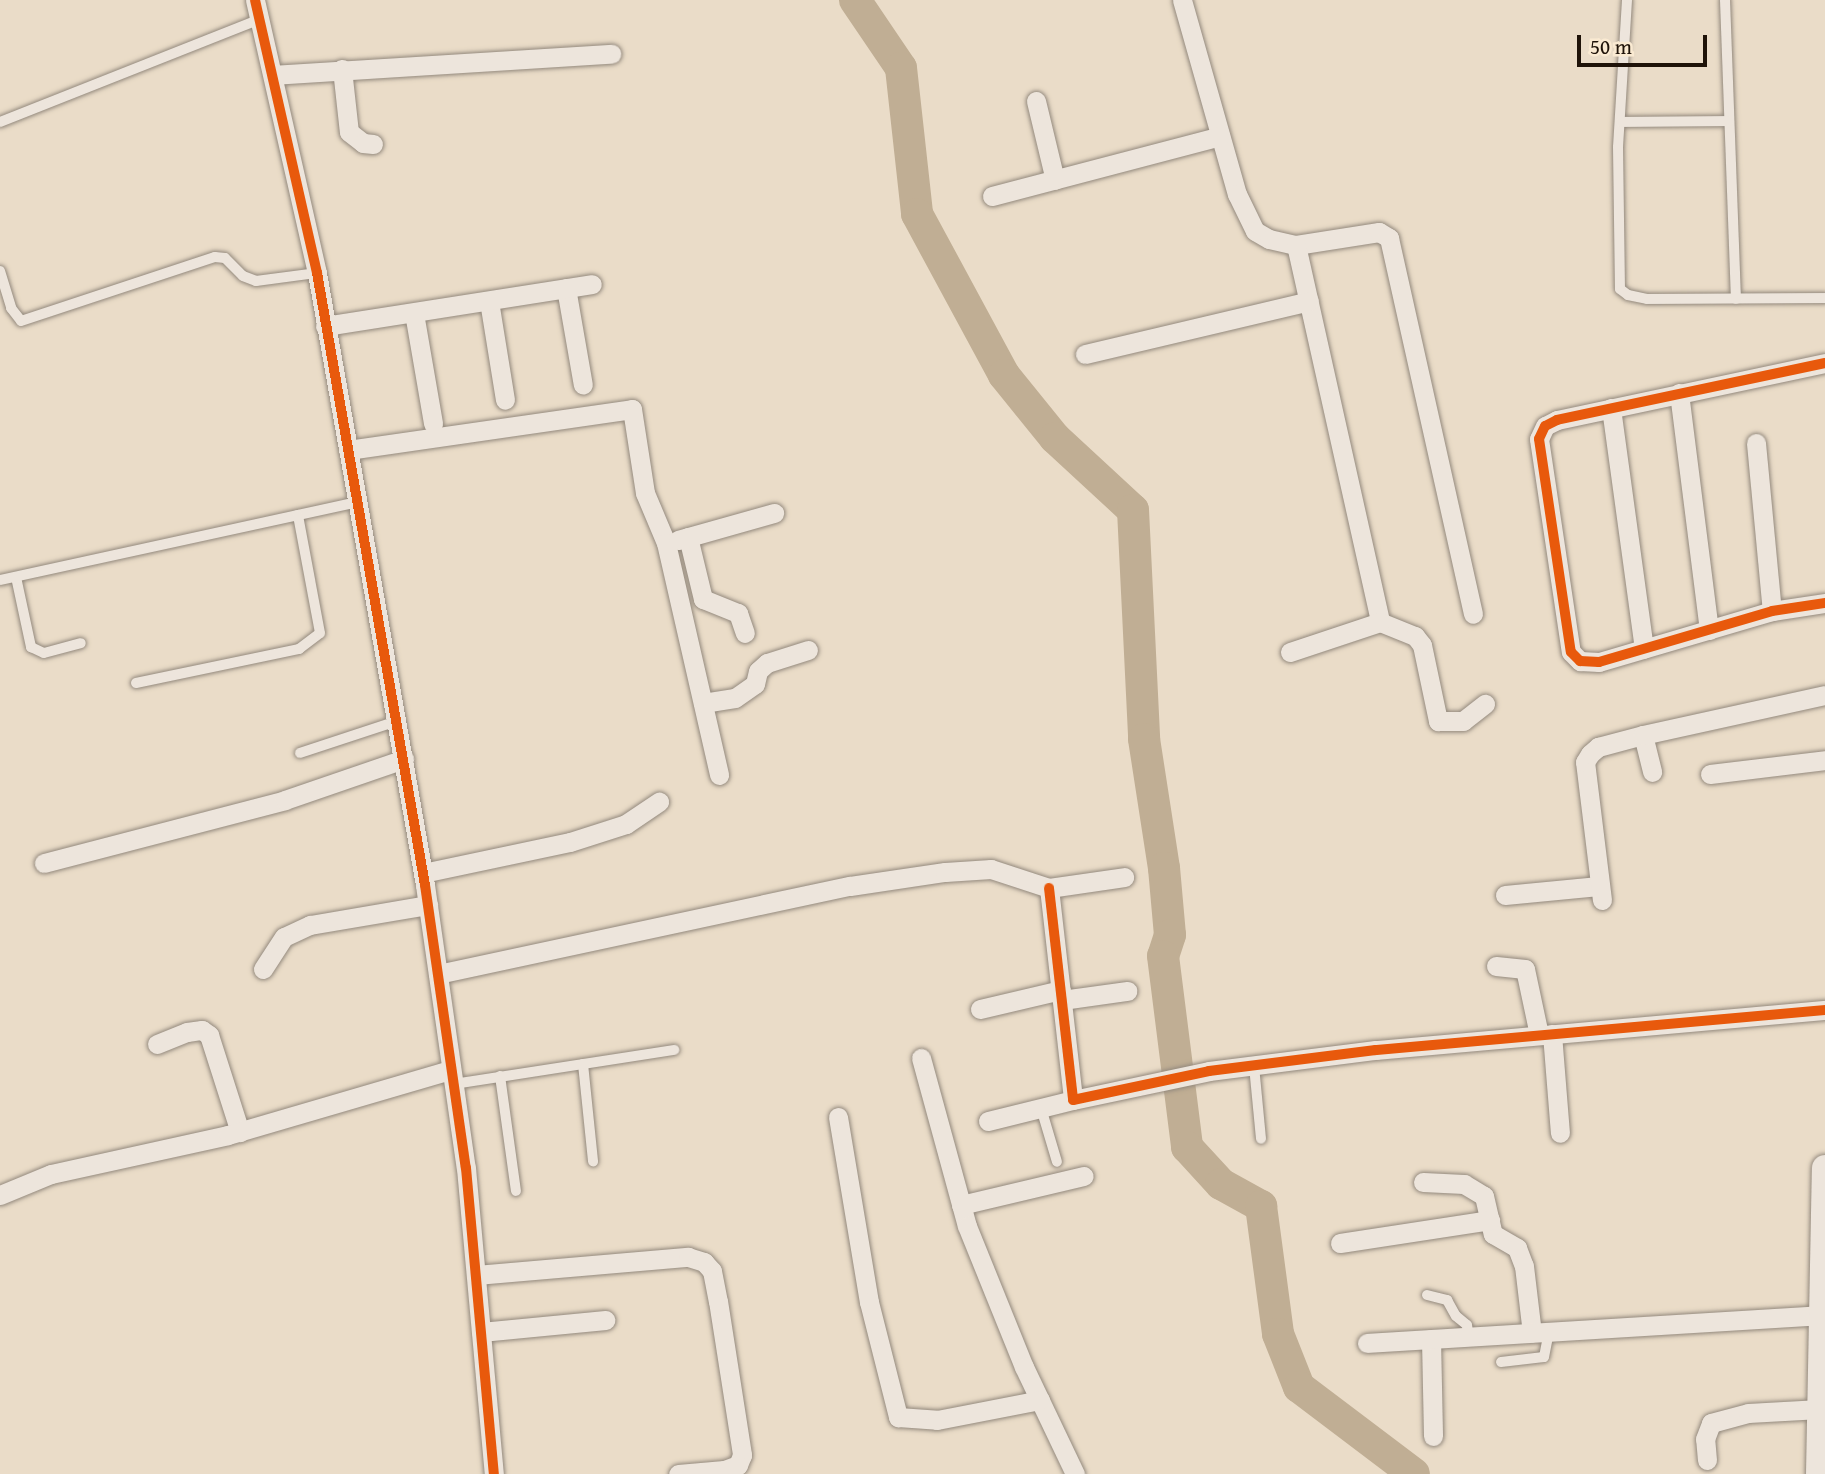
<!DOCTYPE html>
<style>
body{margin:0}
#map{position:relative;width:1825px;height:1474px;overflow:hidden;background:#eadcc8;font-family:"Gentium Book Plus",serif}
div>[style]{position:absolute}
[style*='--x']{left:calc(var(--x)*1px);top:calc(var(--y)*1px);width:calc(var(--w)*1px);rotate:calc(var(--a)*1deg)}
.river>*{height:32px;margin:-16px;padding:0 16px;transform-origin:16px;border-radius:16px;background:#c0ae94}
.roads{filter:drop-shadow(0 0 2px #93897d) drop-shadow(0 0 2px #93897d)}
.lane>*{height:10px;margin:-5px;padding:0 5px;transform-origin:5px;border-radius:5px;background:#ede5dc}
.street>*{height:19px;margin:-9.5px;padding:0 9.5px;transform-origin:9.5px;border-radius:9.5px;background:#ede5dc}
.secondary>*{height:26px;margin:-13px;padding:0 13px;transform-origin:13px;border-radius:13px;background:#ede5dc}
.cycleway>*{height:10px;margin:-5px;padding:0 5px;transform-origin:5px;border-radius:5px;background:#e8590c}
span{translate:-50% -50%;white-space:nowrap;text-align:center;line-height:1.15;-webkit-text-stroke:7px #faead2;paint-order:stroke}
.scale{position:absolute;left:1577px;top:35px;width:130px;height:32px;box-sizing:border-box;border:4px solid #1f1309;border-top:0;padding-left:9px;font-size:21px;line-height:24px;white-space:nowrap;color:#1f1309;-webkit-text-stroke:5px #faead2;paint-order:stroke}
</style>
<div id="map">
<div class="river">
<div style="--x:855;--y:0;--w:82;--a:55.9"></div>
<div style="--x:901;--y:68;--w:147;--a:83.7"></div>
<div style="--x:917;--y:214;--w:183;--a:61.6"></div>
<div style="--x:1004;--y:375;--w:81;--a:51"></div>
<div style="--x:1055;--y:438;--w:106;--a:42.7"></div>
<div style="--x:1133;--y:510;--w:229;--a:87.2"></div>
<div style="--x:1144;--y:739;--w:131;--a:81.2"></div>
<div style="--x:1164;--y:868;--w:67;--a:84.9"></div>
<div style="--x:1170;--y:935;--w:22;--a:108"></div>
<div style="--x:1163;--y:956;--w:193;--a:82.8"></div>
<div style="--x:1187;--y:1147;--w:50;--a:47.4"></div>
<div style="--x:1221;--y:1184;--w:46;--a:28.8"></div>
<div style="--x:1261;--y:1206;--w:129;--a:82.4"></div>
<div style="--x:1278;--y:1334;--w:57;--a:68.4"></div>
<div style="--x:1299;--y:1387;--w:144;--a:37.1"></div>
</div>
<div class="roads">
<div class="lane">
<div style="--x:1627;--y:0;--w:147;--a:93.5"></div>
<div style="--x:1618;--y:147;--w:142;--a:89.2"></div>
<div style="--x:1620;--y:289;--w:10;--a:37"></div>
<div style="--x:1628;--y:295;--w:19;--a:12"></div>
<div style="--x:1647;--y:299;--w:178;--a:-0.3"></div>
<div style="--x:1725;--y:0;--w:299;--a:87.9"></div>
<div style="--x:0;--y:122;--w:280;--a:-21.6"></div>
<div style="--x:1621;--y:122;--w:107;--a:-0.5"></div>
<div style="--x:0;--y:271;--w:39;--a:73"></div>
<div style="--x:11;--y:308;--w:16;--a:52"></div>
<div style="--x:21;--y:321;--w:204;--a:-18.3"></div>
<div style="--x:215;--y:257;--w:10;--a:6"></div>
<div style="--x:225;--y:258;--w:25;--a:45"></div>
<div style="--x:243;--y:276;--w:14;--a:21"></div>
<div style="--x:256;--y:281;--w:62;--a:-7.5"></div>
<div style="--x:16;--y:577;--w:72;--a:77.9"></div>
<div style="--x:31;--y:647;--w:14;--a:25"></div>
<div style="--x:44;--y:653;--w:38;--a:-15"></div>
<div style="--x:0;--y:580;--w:367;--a:-12.3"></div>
<div style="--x:136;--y:683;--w:167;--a:-11.8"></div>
<div style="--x:299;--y:649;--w:26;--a:-37"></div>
<div style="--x:320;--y:633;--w:120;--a:-100.6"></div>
<div style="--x:300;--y:753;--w:102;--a:-18.3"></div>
<div style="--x:583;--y:1064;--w:98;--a:84.1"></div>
<div style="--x:1254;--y:1066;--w:73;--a:84.5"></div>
<div style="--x:500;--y:1076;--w:116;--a:82.1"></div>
<div style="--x:454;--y:1084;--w:223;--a:-8.8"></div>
<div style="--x:1041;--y:1108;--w:56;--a:73.5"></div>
<div style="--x:1427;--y:1295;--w:21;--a:14"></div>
<div style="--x:1447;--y:1300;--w:18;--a:61"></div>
<div style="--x:1456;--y:1316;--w:14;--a:39"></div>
<div style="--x:1467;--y:1325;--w:12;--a:81"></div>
<div style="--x:1501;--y:1362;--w:43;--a:-6.6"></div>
<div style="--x:1544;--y:1357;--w:25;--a:-79"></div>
</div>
<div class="street">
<div style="--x:255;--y:0;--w:280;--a:77.2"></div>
<div style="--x:317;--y:273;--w:621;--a:79.99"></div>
<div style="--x:425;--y:885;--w:286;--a:81.8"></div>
<div style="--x:466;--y:1168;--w:307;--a:84.8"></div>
<div style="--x:1182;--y:0;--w:202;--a:74.2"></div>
<div style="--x:1237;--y:194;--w:41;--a:64.1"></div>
<div style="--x:1255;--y:231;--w:16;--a:30"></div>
<div style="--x:1269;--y:239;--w:28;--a:13"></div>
<div style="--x:1296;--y:245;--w:84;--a:-8.9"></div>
<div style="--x:1379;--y:232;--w:12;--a:31"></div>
<div style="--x:1389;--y:238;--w:385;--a:77.4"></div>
<div style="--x:342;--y:69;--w:63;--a:83.7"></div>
<div style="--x:349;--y:132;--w:18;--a:38"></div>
<div style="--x:363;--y:143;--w:10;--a:6"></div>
<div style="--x:273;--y:75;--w:339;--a:-3.6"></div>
<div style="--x:1036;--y:101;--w:81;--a:76.5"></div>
<div style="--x:992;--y:196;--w:236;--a:-14.7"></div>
<div style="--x:1296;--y:245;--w:386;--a:77.4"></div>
<div style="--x:1380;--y:622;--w:38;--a:22"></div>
<div style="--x:1415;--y:636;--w:11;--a:52"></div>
<div style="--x:1422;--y:645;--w:78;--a:78.1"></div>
<div style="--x:1438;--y:721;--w:25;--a:0"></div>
<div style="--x:1463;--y:721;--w:28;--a:-38"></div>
<div style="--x:566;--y:288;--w:98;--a:80.1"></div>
<div style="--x:489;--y:301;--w:100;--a:80.8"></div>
<div style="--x:414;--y:313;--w:112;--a:80.2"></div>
<div style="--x:325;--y:326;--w:270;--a:-8.9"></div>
<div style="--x:1085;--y:354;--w:230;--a:-13.3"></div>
<div style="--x:1825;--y:363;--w:274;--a:168"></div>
<div style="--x:1557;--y:420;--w:13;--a:153"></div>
<div style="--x:1545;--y:426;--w:14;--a:115"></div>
<div style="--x:1539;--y:439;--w:215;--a:81.5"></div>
<div style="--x:1571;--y:652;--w:13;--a:45"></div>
<div style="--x:1580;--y:661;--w:19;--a:3"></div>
<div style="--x:1599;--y:662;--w:180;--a:-16.4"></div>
<div style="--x:1772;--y:611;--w:54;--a:-8.6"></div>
<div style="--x:1679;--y:393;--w:239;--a:82.8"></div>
<div style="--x:1611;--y:408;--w:243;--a:82.2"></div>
<div style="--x:1756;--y:443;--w:169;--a:84.6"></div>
<div style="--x:348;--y:450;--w:287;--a:-8.2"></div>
<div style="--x:632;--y:409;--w:85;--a:81.2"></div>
<div style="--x:645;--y:493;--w:54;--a:67.2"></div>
<div style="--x:666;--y:543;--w:238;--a:77.1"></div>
<div style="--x:688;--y:537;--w:64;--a:76.4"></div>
<div style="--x:703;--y:599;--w:38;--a:22"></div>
<div style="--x:738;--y:613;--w:21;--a:71"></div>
<div style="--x:678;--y:540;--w:100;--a:-15.7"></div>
<div style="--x:1290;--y:652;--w:95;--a:-18.4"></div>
<div style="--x:703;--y:703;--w:32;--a:-9"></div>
<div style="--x:735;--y:698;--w:24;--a:-35"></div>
<div style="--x:755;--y:684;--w:13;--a:-77"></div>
<div style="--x:758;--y:671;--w:12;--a:-42"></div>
<div style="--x:767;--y:663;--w:43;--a:-17.6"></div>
<div style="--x:1643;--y:735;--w:38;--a:76"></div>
<div style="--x:1710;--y:774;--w:116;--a:-6.9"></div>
<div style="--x:44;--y:863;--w:249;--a:-14.6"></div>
<div style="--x:285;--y:800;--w:126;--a:-19"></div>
<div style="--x:423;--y:873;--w:150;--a:-11.9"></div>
<div style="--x:570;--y:842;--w:59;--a:-17.8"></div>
<div style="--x:626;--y:824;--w:40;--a:-34"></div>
<div style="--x:1049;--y:888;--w:213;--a:83.5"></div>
<div style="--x:1073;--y:1100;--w:139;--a:-12"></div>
<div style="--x:1209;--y:1071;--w:168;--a:-7.2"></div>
<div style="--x:1376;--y:1050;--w:451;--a:-5.1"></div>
<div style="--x:1505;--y:895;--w:94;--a:-5.5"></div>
<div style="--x:1602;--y:900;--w:139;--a:-97"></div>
<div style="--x:1585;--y:762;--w:9;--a:-58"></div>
<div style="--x:1590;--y:754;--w:11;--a:-41"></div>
<div style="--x:1598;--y:747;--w:47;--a:-14.9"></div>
<div style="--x:1643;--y:735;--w:186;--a:-12.4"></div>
<div style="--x:1496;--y:966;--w:29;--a:6"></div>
<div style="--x:1525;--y:969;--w:67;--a:78"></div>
<div style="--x:263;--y:969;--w:38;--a:-57"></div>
<div style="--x:284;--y:937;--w:29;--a:-25"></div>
<div style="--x:310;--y:925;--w:120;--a:-9.6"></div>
<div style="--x:438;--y:974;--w:421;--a:-12.1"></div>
<div style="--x:850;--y:886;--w:96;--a:-8.4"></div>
<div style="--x:945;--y:872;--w:46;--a:-3.7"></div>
<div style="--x:991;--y:869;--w:61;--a:18.1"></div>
<div style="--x:1049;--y:888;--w:76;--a:-8.3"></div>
<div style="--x:1062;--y:1000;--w:66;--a:-7.9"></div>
<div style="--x:980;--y:1009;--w:83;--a:-13.2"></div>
<div style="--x:1552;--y:1034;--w:99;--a:85.4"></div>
<div style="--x:157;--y:1044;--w:32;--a:-22"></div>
<div style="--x:187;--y:1032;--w:15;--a:-8"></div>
<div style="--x:202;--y:1030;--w:9;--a:36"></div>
<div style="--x:209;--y:1035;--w:102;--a:72.3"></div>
<div style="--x:921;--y:1058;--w:174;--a:74.7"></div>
<div style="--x:967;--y:1226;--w:152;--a:68"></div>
<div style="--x:1024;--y:1367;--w:119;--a:64.5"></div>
<div style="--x:838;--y:1117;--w:188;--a:80.5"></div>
<div style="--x:869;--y:1302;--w:119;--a:75.8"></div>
<div style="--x:898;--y:1417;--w:39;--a:4"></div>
<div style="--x:937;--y:1420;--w:105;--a:-11"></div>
<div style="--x:988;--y:1121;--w:88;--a:-13.9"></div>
<div style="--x:1423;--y:1182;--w:41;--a:2.8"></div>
<div style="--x:1464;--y:1184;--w:23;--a:31"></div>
<div style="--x:1484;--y:1196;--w:39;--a:77"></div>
<div style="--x:1493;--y:1234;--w:28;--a:30"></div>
<div style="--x:1517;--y:1248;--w:19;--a:69"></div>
<div style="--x:1524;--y:1266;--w:67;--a:83.2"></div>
<div style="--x:0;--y:1195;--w:55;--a:-22.4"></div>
<div style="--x:51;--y:1174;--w:181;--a:-12.4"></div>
<div style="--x:228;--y:1135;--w:232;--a:-16.3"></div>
<div style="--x:961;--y:1205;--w:126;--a:-13.3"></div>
<div style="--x:1340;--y:1243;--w:152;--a:-8.7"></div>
<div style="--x:476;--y:1275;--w:213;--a:-4.9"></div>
<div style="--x:688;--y:1257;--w:17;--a:17"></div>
<div style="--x:704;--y:1262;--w:12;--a:48"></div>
<div style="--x:712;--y:1271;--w:31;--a:79"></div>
<div style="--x:718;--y:1301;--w:156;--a:81.1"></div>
<div style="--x:742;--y:1455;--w:11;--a:112"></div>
<div style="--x:738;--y:1465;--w:15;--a:160"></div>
<div style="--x:724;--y:1470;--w:46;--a:175"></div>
<div style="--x:481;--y:1332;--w:125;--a:-5.5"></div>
<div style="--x:1431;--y:1339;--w:97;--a:88.8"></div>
<div style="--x:1367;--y:1343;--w:456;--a:-3.5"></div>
<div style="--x:1707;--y:1460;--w:21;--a:-95"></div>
<div style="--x:1705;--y:1439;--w:17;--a:-69"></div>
<div style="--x:1711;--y:1423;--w:38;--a:-15"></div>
<div style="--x:1748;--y:1413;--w:72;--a:-3.2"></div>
</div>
<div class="secondary">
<div style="--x:1819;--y:1474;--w:306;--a:-88.9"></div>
</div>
</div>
<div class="cycleway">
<div style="--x:255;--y:0;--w:280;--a:77.2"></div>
<div style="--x:317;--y:273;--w:621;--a:79.99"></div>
<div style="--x:425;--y:885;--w:286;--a:81.8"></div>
<div style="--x:466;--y:1168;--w:307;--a:84.8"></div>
<div style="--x:1825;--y:363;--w:274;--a:168"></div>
<div style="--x:1557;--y:420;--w:13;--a:153"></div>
<div style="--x:1545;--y:426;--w:14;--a:115"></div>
<div style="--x:1539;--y:439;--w:215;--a:81.5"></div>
<div style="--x:1571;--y:652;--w:13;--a:45"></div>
<div style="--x:1580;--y:661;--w:19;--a:3"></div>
<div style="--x:1599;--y:662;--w:180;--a:-16.4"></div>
<div style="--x:1772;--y:611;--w:54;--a:-8.6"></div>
<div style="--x:1049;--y:888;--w:213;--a:83.5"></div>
<div style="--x:1073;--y:1100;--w:139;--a:-12"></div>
<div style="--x:1209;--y:1071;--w:168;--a:-7.2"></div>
<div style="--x:1376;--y:1050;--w:451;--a:-5.1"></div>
</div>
<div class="scale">50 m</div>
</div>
